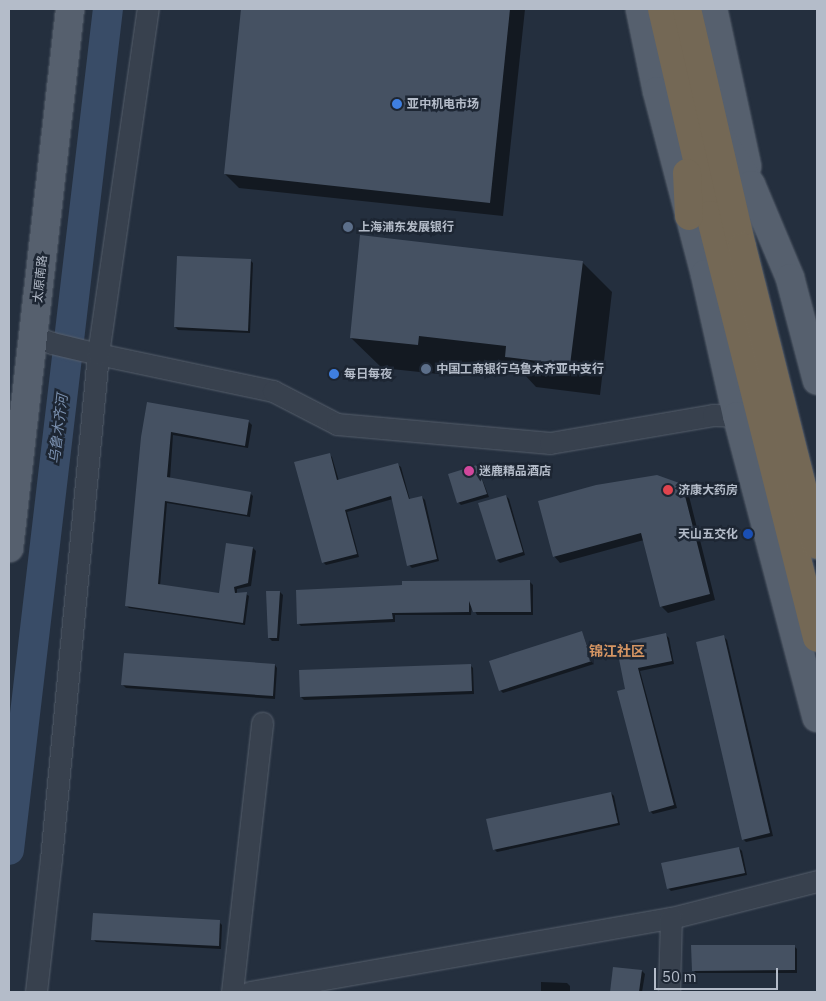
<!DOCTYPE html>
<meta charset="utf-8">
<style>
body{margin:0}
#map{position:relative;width:826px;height:1001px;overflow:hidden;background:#242f3e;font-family:"IBM Plex Sans","Noto Sans SC",sans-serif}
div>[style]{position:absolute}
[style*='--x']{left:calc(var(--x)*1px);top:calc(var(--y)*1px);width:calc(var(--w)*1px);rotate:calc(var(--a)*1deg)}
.shadow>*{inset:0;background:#0007}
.river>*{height:30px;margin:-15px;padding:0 15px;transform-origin:15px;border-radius:15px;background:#394c67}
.building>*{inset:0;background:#455162}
.roads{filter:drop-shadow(0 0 1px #565f6c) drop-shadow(0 0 1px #565f6c)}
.minor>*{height:21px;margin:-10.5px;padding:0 10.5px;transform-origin:10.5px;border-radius:10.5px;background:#38414e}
.major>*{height:28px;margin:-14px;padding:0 14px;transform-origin:14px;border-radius:14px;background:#56606e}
.highway>*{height:28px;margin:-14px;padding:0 14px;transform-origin:14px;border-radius:14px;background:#746855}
.dots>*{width:14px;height:14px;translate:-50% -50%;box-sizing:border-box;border:2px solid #1d2633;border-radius:50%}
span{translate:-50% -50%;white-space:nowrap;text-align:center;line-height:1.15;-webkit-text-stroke:5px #1d2633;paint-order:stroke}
.poi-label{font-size:12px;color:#b4bcc9;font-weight:700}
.left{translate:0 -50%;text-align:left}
.right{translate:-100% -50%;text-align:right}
.street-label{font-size:12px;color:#b4bcc9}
.water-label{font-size:14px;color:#7c92b1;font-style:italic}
.neighbourhood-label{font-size:14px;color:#d59563;font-weight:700}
.frame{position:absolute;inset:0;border:10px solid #b4bcc9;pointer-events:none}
.scale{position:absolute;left:654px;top:968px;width:124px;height:22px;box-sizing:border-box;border:2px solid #b4bcc9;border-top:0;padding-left:6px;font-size:15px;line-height:18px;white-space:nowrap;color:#b4bcc9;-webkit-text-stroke:4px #1d2633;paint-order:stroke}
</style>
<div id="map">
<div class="shadow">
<div style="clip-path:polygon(242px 9px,525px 9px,503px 216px,239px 188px,225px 174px)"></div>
<div style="clip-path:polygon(250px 260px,253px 263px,250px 333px,178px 330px,175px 327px)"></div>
<div style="clip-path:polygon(582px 262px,612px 292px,600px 395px,536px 387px,524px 374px,449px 365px,448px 375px,382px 368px,351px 338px)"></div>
<div style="clip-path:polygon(148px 403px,249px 422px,252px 425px,248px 448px,173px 435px,170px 479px,250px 493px,253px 496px,250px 517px,167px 503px,160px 586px,220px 594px,253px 548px,256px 551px,251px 586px,237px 589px,237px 594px,246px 594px,249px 596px,245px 625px,129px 608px,126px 605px)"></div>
<div style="clip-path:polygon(329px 454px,332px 457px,339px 481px,398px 465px,401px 467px,410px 500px,422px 497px,425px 500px,439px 561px,412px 568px,409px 565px,393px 499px,347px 512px,359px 557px,326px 565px,323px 562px)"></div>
<div style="clip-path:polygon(477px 466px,489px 497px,461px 505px,458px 502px)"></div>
<div style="clip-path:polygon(681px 485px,688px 492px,715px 600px,668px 613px,661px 606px,644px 540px,560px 563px,554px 556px)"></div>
<div style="clip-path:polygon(506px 496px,509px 499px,525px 555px,500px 563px,497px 560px)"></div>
<div style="clip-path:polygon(530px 582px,533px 585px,533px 615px,477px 615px,472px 605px,471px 615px,395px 615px,395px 622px,301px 626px,298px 623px)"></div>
<div style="clip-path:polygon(280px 592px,283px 595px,279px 641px,272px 641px,269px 638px)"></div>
<div style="clip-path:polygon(582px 632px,594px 664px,503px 693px,500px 690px)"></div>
<div style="clip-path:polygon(666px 635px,669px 638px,674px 664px,640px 671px,677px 808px,653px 814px,650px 811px,617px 645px)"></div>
<div style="clip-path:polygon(724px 637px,727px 640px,773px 836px,746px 842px,743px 839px)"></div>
<div style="clip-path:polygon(275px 665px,277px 668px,275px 699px,126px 688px,123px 685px)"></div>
<div style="clip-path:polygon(470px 665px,473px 668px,474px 694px,304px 700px,301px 697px)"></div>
<div style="clip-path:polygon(611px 793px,614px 796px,620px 825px,497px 852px,494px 849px)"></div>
<div style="clip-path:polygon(739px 848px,742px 851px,747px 875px,671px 891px,668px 888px)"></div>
<div style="clip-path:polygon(219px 922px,222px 925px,221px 949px,96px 942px,93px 939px)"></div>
<div style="clip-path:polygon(794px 946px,797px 949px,797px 973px,696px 973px,693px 970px)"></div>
<div style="clip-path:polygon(614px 968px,642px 971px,645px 974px,642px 992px,611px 992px)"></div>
<div style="clip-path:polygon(541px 982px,567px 983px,570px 986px,570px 992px,541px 992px)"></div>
</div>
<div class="river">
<div style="--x:9;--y:850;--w:847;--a:-83.29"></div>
</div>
<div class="building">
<div style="clip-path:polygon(241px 9px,510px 9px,490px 203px,224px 174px)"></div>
<div style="clip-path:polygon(360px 235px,583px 261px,570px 365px,505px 357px,506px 346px,419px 336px,418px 345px,350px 338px)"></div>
<div style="clip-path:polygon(177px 256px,251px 259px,248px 331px,174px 327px)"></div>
<div style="clip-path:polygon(147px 402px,249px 420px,245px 446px,171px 432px,167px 477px,251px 492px,247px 515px,165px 501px,158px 584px,219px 593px,226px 543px,253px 547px,248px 583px,234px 587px,235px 593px,247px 592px,243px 623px,125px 606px,141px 437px)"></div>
<div style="clip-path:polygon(330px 453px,337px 480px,398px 463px,409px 499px,422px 496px,437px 559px,407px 566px,391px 496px,345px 510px,357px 554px,322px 563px,294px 462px)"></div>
<div style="clip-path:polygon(477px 465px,487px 494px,457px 503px,448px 474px)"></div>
<div style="clip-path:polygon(657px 475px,682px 484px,710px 594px,660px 607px,641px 533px,553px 557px,538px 501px,596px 485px)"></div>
<div style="clip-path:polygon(506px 495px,523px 552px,496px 560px,478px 503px)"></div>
<div style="clip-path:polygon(530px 580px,531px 612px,473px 612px,469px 601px,469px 612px,392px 613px,393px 619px,297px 624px,296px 590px,402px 585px,402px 581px)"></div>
<div style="clip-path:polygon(266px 591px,280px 591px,277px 638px,268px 638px)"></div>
<div style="clip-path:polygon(582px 631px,592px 661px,499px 691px,489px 661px)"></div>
<div style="clip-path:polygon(666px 633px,672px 661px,638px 668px,674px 805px,649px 812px,617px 691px,625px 689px,616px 644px)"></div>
<div style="clip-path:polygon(724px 635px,770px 833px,742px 840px,696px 642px)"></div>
<div style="clip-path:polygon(124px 653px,275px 664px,273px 696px,121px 685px)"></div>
<div style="clip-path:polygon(471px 664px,472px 691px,300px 697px,299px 670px)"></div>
<div style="clip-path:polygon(611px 792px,618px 823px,493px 850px,486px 819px)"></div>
<div style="clip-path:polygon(739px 847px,745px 873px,667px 889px,661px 863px)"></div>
<div style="clip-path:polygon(93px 913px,220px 920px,219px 946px,91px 940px)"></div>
<div style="clip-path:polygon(691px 945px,795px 945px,795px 970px,692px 971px)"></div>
<div style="clip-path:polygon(613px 967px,642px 970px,639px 992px,610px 992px)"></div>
</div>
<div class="roads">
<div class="minor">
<div style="--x:33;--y:336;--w:20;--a:20"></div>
<div style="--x:52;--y:343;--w:47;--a:13.4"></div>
<div style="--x:98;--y:354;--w:179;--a:11.9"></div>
<div style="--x:273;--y:391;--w:72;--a:27.3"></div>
<div style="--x:337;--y:424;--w:214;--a:5.1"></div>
<div style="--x:550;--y:443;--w:165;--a:-9.7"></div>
<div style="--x:713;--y:415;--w:24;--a:2"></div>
<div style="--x:36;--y:992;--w:134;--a:-83.6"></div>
<div style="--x:51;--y:859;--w:507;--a:-84.68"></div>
<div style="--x:98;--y:354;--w:349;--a:-81.8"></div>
<div style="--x:232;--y:992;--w:271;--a:-83.6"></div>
<div style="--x:250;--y:992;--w:427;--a:-10"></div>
<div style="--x:671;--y:918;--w:151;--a:-14.2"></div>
<div style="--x:669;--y:992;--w:74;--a:-88.5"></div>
</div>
<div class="major">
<div style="--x:640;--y:9;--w:84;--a:78.3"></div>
<div style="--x:657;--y:91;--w:189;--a:75.3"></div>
<div style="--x:705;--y:274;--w:146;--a:77.3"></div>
<div style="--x:737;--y:416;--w:312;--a:75.2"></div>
<div style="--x:713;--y:9;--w:161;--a:77.8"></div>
<div style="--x:717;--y:132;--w:63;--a:57.3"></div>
<div style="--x:751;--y:185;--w:101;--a:67.2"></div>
<div style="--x:790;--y:278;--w:106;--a:75.2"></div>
<div style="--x:9;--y:548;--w:542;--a:-83.54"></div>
</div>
<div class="highway">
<div style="--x:662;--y:9;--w:212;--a:76.9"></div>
<div style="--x:710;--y:215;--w:436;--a:75.8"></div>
<div style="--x:687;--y:9;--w:244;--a:77"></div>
<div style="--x:742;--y:247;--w:307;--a:75.9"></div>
<div style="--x:687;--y:173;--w:43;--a:87.3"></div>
</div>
</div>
<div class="dots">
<div style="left:397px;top:104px;background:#3f7fe0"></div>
<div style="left:348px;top:227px;background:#5c6f8a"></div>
<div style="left:426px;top:369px;background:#5c6f8a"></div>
<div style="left:334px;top:374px;background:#3f7fe0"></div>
<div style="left:469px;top:471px;background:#d1479c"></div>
<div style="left:668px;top:490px;background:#e0444e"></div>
<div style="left:748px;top:534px;background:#1a4fb4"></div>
</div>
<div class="poi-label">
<span class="left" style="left:407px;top:104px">亚中机电市场</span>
<span class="left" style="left:358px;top:227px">上海浦东发展银行</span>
<span class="left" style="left:436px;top:369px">中国工商银行乌鲁木齐亚中支行</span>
<span class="left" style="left:344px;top:374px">每日每夜</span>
<span class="left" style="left:479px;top:471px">迷鹿精品酒店</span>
<span class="left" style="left:678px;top:490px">济康大药房</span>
<span class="right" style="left:738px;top:534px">天山五交化</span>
</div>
<div class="street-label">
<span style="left:40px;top:279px;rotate:-84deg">太原南路</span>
</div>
<div class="water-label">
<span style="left:58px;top:429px;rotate:-83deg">乌鲁木齐河</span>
</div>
<div class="neighbourhood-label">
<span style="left:617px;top:651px">锦江社区</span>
</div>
<div class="frame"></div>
<div class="scale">50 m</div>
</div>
